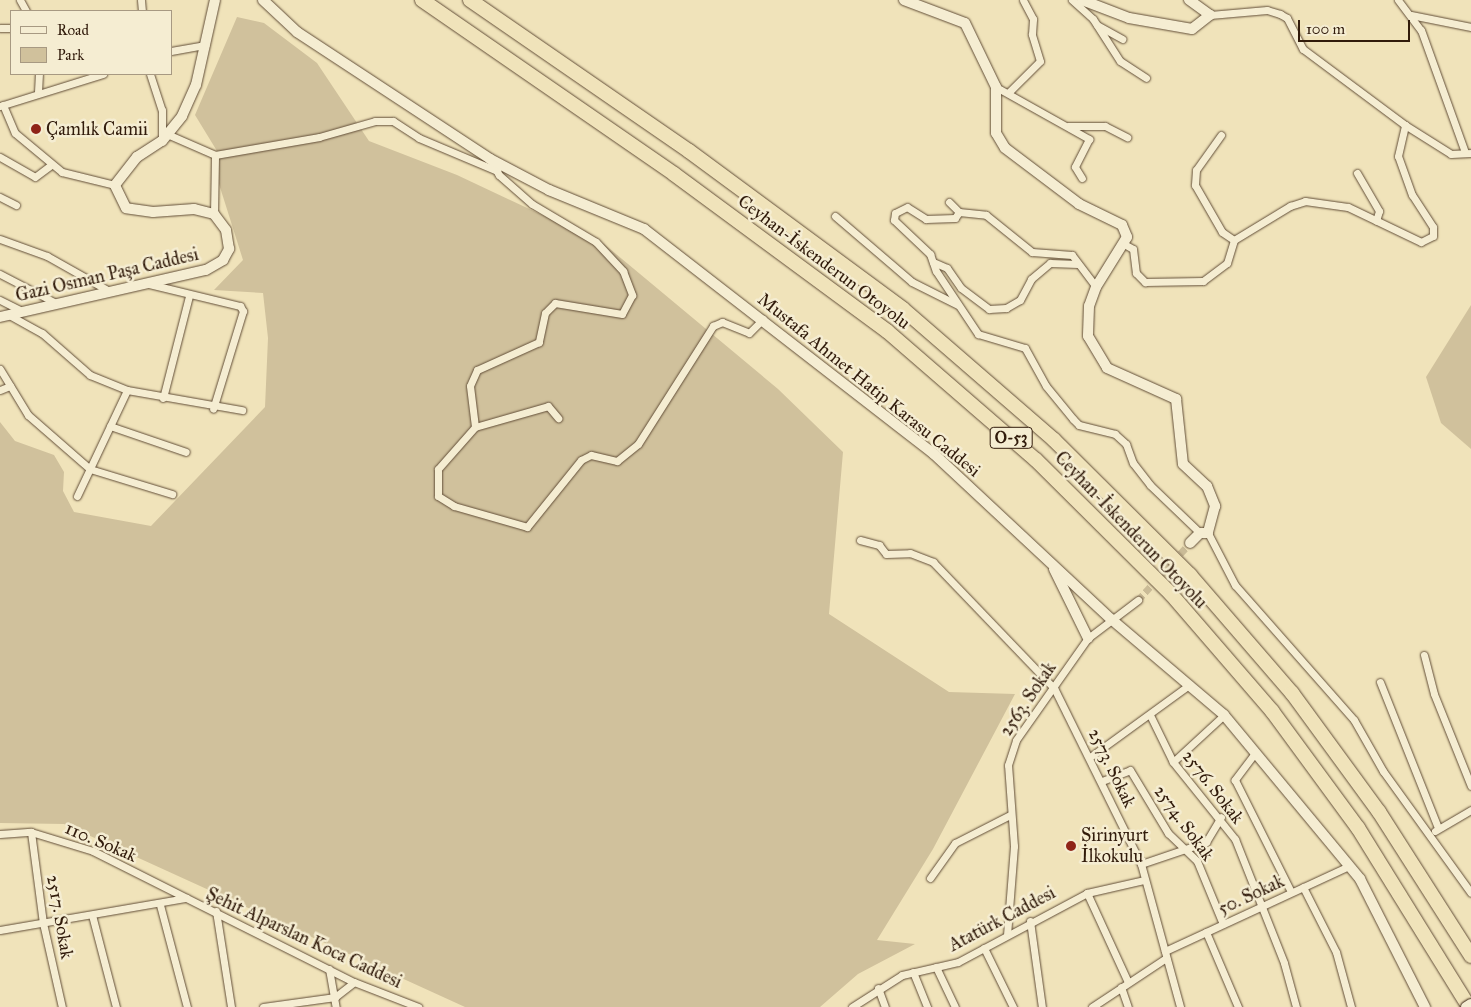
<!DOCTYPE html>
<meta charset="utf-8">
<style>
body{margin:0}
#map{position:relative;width:1471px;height:1007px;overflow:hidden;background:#f0e3ba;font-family:"IM FELL Great Primer",serif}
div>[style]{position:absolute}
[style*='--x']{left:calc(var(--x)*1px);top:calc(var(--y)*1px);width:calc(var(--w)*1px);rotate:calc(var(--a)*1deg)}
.green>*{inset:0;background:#d0c19c}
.street-tunnel>*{height:7px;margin-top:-3.5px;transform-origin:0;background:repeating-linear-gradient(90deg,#cabb97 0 7px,transparent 0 10.5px)}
.roads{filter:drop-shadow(0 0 1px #614d37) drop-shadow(0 0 1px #614d37)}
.street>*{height:7px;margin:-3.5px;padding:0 3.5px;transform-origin:3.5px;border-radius:3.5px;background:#f5edd2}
.secondary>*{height:10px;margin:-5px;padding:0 5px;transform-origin:5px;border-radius:5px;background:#f5edd2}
.highway>*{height:14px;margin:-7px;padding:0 7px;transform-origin:7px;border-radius:7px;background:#f0e3ba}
.bridges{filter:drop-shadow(0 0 1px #311b0b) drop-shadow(0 0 1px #311b0b)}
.secondary-bridge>*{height:10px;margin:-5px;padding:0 5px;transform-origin:5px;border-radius:5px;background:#f5edd2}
.dots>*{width:14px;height:14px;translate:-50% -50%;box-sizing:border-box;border:2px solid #f5edd2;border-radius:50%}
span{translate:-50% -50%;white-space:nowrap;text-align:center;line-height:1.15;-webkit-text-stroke:5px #f5edd2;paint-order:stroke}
.shield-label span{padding:1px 4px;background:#f5edd2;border:1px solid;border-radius:4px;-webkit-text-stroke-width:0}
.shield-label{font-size:16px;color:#311b0b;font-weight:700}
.poi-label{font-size:18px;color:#311b0b}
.left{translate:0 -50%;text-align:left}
.street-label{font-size:18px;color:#311b0b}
.legend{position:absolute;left:10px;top:10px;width:162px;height:65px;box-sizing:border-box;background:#f5edd2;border:1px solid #a79982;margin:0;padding:6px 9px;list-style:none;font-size:15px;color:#311b0b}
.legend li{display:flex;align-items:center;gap:10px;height:25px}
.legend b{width:25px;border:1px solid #a79982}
.scale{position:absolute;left:1298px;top:20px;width:112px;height:22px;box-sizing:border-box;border:2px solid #311b0b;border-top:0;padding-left:6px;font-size:15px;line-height:18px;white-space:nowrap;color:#311b0b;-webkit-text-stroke:4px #f5edd2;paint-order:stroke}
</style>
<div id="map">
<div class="green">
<div style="clip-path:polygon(237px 17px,264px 23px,317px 63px,369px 141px,457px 175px,604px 244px,778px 389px,843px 452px,829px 614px,949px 692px,1015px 694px,933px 849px,877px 940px,915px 944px,858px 974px,820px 1007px,465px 1007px,64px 824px,0 823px,0 422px,15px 441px,54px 455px,64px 472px,63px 491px,74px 512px,151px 526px,265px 407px,268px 338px,263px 293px,214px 290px,243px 260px,219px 184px,217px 151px,195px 115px)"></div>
<div style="clip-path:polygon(1471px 305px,1471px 449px,1441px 423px,1426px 377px)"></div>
</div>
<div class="street-tunnel">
<div style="--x:1138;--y:600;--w:77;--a:-47.6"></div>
</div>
<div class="roads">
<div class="street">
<div style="--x:20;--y:0;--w:13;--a:61"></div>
<div style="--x:141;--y:0;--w:11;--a:85"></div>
<div style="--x:1072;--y:0;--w:28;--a:42"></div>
<div style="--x:1093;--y:19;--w:50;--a:57.3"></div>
<div style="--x:1120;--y:61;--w:31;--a:33"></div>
<div style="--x:1398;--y:0;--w:38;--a:53"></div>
<div style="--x:1421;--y:30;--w:130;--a:70.2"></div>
<div style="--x:1210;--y:15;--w:57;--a:-5"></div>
<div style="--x:1267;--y:10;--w:14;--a:17"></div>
<div style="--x:1280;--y:14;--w:8;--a:30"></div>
<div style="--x:1287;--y:18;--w:35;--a:63"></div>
<div style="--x:1303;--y:49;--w:127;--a:36.7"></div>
<div style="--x:1405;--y:125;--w:54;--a:32.2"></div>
<div style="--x:1451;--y:154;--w:20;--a:-3"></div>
<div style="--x:1411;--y:15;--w:61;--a:11.3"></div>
<div style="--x:1097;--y:25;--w:29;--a:29"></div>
<div style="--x:0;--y:28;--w:11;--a:0"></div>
<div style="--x:171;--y:51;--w:35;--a:-10"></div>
<div style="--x:150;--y:74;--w:38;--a:72"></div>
<div style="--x:162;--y:110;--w:30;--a:90"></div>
<div style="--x:996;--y:87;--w:107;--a:29.2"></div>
<div style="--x:1089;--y:139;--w:31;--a:117"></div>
<div style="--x:1075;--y:167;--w:13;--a:58"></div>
<div style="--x:38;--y:92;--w:18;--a:-87"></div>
<div style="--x:1008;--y:93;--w:45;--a:-45"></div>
<div style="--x:1040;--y:61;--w:28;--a:-107"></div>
<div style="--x:1032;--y:34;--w:15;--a:-86"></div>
<div style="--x:1033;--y:19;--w:21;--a:-118"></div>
<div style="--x:3;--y:105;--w:30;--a:67"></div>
<div style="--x:15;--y:133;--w:61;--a:39.7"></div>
<div style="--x:62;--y:172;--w:55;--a:13.8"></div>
<div style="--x:0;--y:106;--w:108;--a:-17.3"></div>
<div style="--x:1068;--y:126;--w:37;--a:0"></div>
<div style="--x:1105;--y:126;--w:25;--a:27"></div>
<div style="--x:167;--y:134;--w:52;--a:23.6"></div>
<div style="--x:215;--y:155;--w:106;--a:-9.8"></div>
<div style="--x:319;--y:137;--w:58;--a:-15.9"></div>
<div style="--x:375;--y:121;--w:18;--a:0"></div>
<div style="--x:393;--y:121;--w:31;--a:33"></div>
<div style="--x:419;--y:138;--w:85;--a:22.9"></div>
<div style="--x:1221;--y:135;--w:43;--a:125.5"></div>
<div style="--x:1196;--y:170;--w:15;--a:94"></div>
<div style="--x:1195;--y:185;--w:54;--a:60.1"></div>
<div style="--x:1222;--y:232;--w:14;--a:34"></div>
<div style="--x:0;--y:157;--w:40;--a:29.7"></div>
<div style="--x:35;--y:177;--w:21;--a:-37"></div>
<div style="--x:490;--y:159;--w:18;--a:61"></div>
<div style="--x:499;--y:175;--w:44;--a:41.3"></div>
<div style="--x:532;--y:204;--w:74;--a:30.7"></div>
<div style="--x:596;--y:242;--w:40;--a:47"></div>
<div style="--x:623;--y:271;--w:26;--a:69"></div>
<div style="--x:632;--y:295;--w:21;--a:118"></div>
<div style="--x:622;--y:314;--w:68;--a:-170.7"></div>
<div style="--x:555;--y:303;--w:14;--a:135"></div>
<div style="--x:545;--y:313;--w:30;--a:102"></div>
<div style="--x:539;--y:342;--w:68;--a:155.7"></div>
<div style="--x:477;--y:370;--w:17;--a:114"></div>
<div style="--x:470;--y:386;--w:41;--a:83"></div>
<div style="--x:475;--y:427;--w:56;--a:131.4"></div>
<div style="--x:438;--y:469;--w:27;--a:90"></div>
<div style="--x:438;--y:496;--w:19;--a:32"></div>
<div style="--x:454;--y:506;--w:76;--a:16"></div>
<div style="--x:527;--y:527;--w:86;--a:-51.1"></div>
<div style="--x:581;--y:460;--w:11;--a:-27"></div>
<div style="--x:591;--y:455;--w:27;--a:13"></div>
<div style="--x:617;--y:461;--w:27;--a:-39"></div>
<div style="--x:638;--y:444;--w:140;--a:-57.6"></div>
<div style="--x:713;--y:326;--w:10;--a:-24"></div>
<div style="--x:722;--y:322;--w:29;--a:22"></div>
<div style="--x:749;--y:333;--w:20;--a:-45"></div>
<div style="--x:1357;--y:173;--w:44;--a:59.9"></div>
<div style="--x:1379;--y:211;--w:10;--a:107"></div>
<div style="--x:0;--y:197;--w:18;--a:27"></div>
<div style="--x:949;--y:202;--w:14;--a:45"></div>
<div style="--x:959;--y:212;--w:7;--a:124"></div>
<div style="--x:955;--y:218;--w:29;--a:178"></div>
<div style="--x:926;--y:219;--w:22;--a:-148"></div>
<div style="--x:907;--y:207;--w:13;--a:153"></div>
<div style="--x:895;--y:213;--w:7;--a:98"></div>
<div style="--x:894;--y:220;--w:50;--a:43.4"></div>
<div style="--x:930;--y:254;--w:18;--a:71"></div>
<div style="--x:936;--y:271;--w:76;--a:56.3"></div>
<div style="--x:978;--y:334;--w:49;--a:16.6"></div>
<div style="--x:1025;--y:348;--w:43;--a:61.1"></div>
<div style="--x:1046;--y:386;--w:43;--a:50.7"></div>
<div style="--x:1073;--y:419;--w:8;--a:45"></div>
<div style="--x:1079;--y:425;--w:37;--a:14"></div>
<div style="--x:1115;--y:434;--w:15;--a:42"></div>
<div style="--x:1126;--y:444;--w:20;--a:70"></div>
<div style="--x:1133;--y:463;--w:28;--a:52"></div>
<div style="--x:1150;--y:485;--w:69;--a:43.8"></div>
<div style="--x:959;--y:212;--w:27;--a:6"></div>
<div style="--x:986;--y:215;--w:59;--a:38.8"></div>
<div style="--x:1032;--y:252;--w:40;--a:4.3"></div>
<div style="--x:1072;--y:255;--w:40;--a:53"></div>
<div style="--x:214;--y:214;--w:59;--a:-89"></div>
<div style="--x:835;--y:216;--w:101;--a:40.6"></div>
<div style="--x:912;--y:282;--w:51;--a:26.6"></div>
<div style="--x:0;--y:239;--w:50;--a:19.9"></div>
<div style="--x:47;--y:256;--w:73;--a:29.4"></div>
<div style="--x:1124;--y:244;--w:10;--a:29"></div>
<div style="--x:1133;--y:249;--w:24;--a:83"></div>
<div style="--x:1136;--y:273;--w:13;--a:45"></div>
<div style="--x:1145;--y:282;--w:58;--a:-1"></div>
<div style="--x:1203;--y:281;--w:30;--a:-37"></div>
<div style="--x:1227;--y:263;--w:24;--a:-73"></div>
<div style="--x:1234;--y:240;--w:66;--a:-31.3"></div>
<div style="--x:1290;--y:206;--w:16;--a:-18"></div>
<div style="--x:1305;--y:201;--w:43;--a:7.9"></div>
<div style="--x:1348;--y:207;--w:81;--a:25.6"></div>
<div style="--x:1421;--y:242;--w:13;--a:-27"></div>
<div style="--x:1433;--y:236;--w:9;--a:-90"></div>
<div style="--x:1433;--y:227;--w:38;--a:-123"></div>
<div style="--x:1412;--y:195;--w:41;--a:-109.7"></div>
<div style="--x:1398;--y:156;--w:32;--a:-77"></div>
<div style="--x:933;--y:262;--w:15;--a:23"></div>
<div style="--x:947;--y:268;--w:24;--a:55"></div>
<div style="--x:961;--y:288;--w:35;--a:37"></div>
<div style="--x:989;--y:309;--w:17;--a:-3"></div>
<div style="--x:1006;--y:308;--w:16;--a:-30"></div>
<div style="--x:1020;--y:300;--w:24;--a:-62"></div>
<div style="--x:1031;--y:279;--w:25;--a:-40"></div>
<div style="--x:1050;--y:263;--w:28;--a:2"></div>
<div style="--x:0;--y:274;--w:63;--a:27.4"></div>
<div style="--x:149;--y:284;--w:94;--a:13.6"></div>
<div style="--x:240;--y:306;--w:6;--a:59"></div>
<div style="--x:243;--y:311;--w:102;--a:107"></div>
<div style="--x:0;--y:300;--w:22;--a:27"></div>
<div style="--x:9;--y:315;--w:38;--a:29"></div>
<div style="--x:42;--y:333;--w:64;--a:41.2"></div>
<div style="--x:90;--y:375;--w:40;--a:22"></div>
<div style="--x:127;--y:390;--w:117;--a:9.9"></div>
<div style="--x:0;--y:369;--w:54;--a:58.7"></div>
<div style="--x:28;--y:415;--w:82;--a:41.1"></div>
<div style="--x:90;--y:469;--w:86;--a:17"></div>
<div style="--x:0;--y:390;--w:11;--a:-22"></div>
<div style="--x:163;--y:398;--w:105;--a:-75.7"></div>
<div style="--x:110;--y:426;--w:80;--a:18.9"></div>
<div style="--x:475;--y:427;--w:76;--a:-16"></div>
<div style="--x:548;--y:406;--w:16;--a:50"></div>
<div style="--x:77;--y:496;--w:117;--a:-64.7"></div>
<div style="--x:1208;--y:533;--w:59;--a:62.6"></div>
<div style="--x:1235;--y:585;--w:180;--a:48.6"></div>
<div style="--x:1354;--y:720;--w:59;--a:60.4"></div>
<div style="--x:1383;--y:771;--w:150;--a:54.2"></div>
<div style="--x:860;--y:540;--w:20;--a:15"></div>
<div style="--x:879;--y:545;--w:11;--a:52"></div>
<div style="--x:886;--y:554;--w:24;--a:-2"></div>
<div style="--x:910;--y:553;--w:25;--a:21"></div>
<div style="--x:933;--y:562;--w:175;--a:46.2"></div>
<div style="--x:1054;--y:688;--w:196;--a:63.7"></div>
<div style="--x:1141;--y:864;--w:148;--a:74.7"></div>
<div style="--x:1424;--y:655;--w:40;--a:75.6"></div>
<div style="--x:1434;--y:694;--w:99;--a:68.1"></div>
<div style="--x:1380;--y:682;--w:157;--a:68.3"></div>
<div style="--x:1150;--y:715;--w:52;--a:63.9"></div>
<div style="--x:1173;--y:762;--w:99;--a:51.2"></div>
<div style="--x:1235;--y:839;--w:133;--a:68.4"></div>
<div style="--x:1284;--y:963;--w:46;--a:74.7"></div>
<div style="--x:1255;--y:753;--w:34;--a:127"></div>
<div style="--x:1235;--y:780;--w:125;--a:63.4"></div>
<div style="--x:1090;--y:757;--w:122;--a:-36"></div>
<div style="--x:1173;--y:762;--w:69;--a:-42.7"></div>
<div style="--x:1102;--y:781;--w:30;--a:-21"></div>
<div style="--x:1130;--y:770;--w:74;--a:58.9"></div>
<div style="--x:1168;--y:833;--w:40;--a:44"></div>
<div style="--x:1197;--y:861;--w:68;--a:67.6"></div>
<div style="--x:1435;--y:831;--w:42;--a:-30.3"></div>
<div style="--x:31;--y:832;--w:92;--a:82.5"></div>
<div style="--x:43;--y:923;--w:86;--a:77.3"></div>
<div style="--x:0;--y:834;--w:31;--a:-4"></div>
<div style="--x:31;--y:832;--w:65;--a:17"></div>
<div style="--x:93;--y:851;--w:292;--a:26.7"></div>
<div style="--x:354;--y:982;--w:69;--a:21.3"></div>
<div style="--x:1141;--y:864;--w:69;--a:-18.7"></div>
<div style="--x:1206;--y:842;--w:29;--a:-59"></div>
<div style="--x:930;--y:878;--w:43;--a:-54.5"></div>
<div style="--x:955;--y:843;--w:62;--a:-27"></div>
<div style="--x:1303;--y:887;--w:73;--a:63.1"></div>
<div style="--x:1336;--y:952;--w:57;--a:74.7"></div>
<div style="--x:1087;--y:893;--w:96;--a:65.3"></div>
<div style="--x:160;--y:905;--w:106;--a:75.2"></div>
<div style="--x:216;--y:911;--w:97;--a:81.1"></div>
<div style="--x:92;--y:915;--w:95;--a:75.4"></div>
<div style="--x:1030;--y:921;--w:87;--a:82.1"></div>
<div style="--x:0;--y:930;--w:189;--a:-9.8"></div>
<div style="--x:1206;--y:932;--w:82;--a:66.9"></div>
<div style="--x:1007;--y:935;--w:89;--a:-85.5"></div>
<div style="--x:1014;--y:846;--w:81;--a:-94.2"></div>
<div style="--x:1008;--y:765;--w:26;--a:-72"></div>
<div style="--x:1016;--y:740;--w:125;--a:-54.8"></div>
<div style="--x:1088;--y:638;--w:63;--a:-37.2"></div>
<div style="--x:984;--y:948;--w:66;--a:63.8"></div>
<div style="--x:1165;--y:951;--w:203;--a:-24.8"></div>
<div style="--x:936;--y:967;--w:44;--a:64.6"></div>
<div style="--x:329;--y:969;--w:39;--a:80"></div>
<div style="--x:913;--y:972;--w:38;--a:68"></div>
<div style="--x:1121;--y:987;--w:21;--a:71"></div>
<div style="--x:878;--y:988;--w:20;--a:70"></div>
<div style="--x:263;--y:1007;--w:73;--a:-7.9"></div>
<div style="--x:335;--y:997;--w:24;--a:-38"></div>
<div style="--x:852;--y:1007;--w:59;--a:-32.6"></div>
<div style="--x:902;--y:975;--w:57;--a:-13.1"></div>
<div style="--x:958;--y:962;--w:146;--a:-28.1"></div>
<div style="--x:1087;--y:893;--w:58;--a:-12.8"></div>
<div style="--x:1092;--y:1007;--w:89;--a:-33.5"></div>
</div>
<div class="secondary">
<div style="--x:263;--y:0;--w:47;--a:43.3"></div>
<div style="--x:297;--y:32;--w:231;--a:33.3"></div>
<div style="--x:490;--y:159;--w:67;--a:27.7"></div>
<div style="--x:549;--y:190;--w:103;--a:22.3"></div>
<div style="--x:644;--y:229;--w:367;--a:37.8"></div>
<div style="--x:934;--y:454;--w:242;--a:43"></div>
<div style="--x:1111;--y:619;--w:148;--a:40.3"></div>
<div style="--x:1224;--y:715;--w:213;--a:50.3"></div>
<div style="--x:1360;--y:879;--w:144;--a:63.1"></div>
<div style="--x:904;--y:0;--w:65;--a:20.7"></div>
<div style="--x:965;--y:23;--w:71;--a:64.2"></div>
<div style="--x:996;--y:87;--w:46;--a:90"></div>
<div style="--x:996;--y:133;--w:17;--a:59"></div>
<div style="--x:1005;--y:148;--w:93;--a:37.1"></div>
<div style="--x:1079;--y:204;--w:48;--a:26"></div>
<div style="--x:1122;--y:225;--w:13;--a:67"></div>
<div style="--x:1127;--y:237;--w:59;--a:121.8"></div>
<div style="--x:1096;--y:287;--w:20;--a:110"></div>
<div style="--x:1089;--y:306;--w:30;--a:92"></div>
<div style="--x:1088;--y:336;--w:37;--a:59"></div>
<div style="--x:1107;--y:368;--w:76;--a:24.2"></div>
<div style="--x:1176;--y:399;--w:65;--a:83.9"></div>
<div style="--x:1183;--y:464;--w:33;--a:43"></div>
<div style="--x:1207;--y:486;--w:22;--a:68"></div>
<div style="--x:1215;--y:506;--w:28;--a:105"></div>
<div style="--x:1208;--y:533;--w:8;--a:180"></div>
<div style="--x:1200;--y:533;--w:14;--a:135"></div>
<div style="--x:1082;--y:0;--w:50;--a:21"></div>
<div style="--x:1129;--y:18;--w:64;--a:9.9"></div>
<div style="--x:1192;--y:29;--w:23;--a:-38"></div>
<div style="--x:1210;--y:15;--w:26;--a:-144"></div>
<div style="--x:0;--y:317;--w:211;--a:-12.9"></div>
<div style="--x:206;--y:270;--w:20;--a:-30"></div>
<div style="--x:223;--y:260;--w:13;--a:-61"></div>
<div style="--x:229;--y:249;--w:19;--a:-99"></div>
<div style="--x:226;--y:230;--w:20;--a:-127"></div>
<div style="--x:214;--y:214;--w:21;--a:-166"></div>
<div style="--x:194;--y:209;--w:41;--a:175.8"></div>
<div style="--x:153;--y:212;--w:27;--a:-172"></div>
<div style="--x:126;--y:208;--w:25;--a:-116"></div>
<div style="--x:115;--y:185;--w:36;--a:-52"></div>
<div style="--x:137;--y:157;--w:30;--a:-33"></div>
<div style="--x:162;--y:141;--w:32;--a:-51"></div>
<div style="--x:182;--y:116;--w:34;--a:-66"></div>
<div style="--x:196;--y:85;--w:87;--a:-77.4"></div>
<div style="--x:1054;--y:569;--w:77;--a:63.8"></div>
</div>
<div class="highway">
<div style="--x:422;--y:0;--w:306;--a:34.6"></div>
<div style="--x:674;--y:174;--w:265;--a:36.4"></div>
<div style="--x:887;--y:331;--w:197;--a:40.9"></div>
<div style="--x:1036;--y:460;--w:190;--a:44.8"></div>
<div style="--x:1171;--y:594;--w:155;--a:49.2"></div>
<div style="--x:1272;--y:711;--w:145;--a:53.7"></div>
<div style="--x:1358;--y:828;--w:211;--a:58.2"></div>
<div style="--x:470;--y:0;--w:266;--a:34.6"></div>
<div style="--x:689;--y:151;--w:266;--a:36.4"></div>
<div style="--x:903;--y:309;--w:200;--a:40.9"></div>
<div style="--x:1054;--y:440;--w:192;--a:44.8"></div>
<div style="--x:1190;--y:575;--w:156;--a:49.2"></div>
<div style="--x:1292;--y:693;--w:147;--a:53.8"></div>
<div style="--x:1379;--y:812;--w:171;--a:57.4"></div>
</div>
</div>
<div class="bridges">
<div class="secondary-bridge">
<div style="--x:1466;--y:1007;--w:6;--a:-31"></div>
</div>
</div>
<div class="dots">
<div style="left:36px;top:129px;background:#8f2418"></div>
<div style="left:1071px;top:846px;background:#8f2418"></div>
</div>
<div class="shield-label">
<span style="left:1011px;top:438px">O-53</span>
</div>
<div class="poi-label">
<span class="left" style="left:46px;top:129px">Çamlık Camii</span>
<span class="left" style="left:1081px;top:846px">Şirinyurt<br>İlkokulu</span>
</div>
<div class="street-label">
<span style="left:824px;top:262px;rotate:37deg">Ceyhan-İskenderun Otoyolu</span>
<span style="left:107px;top:275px;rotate:-13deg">Gazi Osman Paşa Caddesi</span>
<span style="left:869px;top:385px;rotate:39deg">Mustafa Ahmet Hatip Karasu Caddesi</span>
<span style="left:1131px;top:530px;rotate:46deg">Ceyhan-İskenderun Otoyolu</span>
<span style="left:1028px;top:699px;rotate:-56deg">2563. Sokak</span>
<span style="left:1112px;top:768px;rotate:64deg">2573. Sokak</span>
<span style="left:1213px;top:787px;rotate:52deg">2576. Sokak</span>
<span style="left:1184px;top:823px;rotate:54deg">2574. Sokak</span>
<span style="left:101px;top:842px;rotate:23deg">110. Sokak</span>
<span style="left:1251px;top:895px;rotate:-25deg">50. Sokak</span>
<span style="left:60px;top:917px;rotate:80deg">2517. Sokak</span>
<span style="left:1002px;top:919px;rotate:-28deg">Atatürk Caddesi</span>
<span style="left:304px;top:938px;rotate:25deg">Şehit Alparslan Koca Caddesi</span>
</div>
<ul class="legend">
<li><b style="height:6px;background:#f5edd2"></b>Road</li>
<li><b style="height:14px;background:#d0c19c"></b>Park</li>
</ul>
<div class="scale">100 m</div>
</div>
